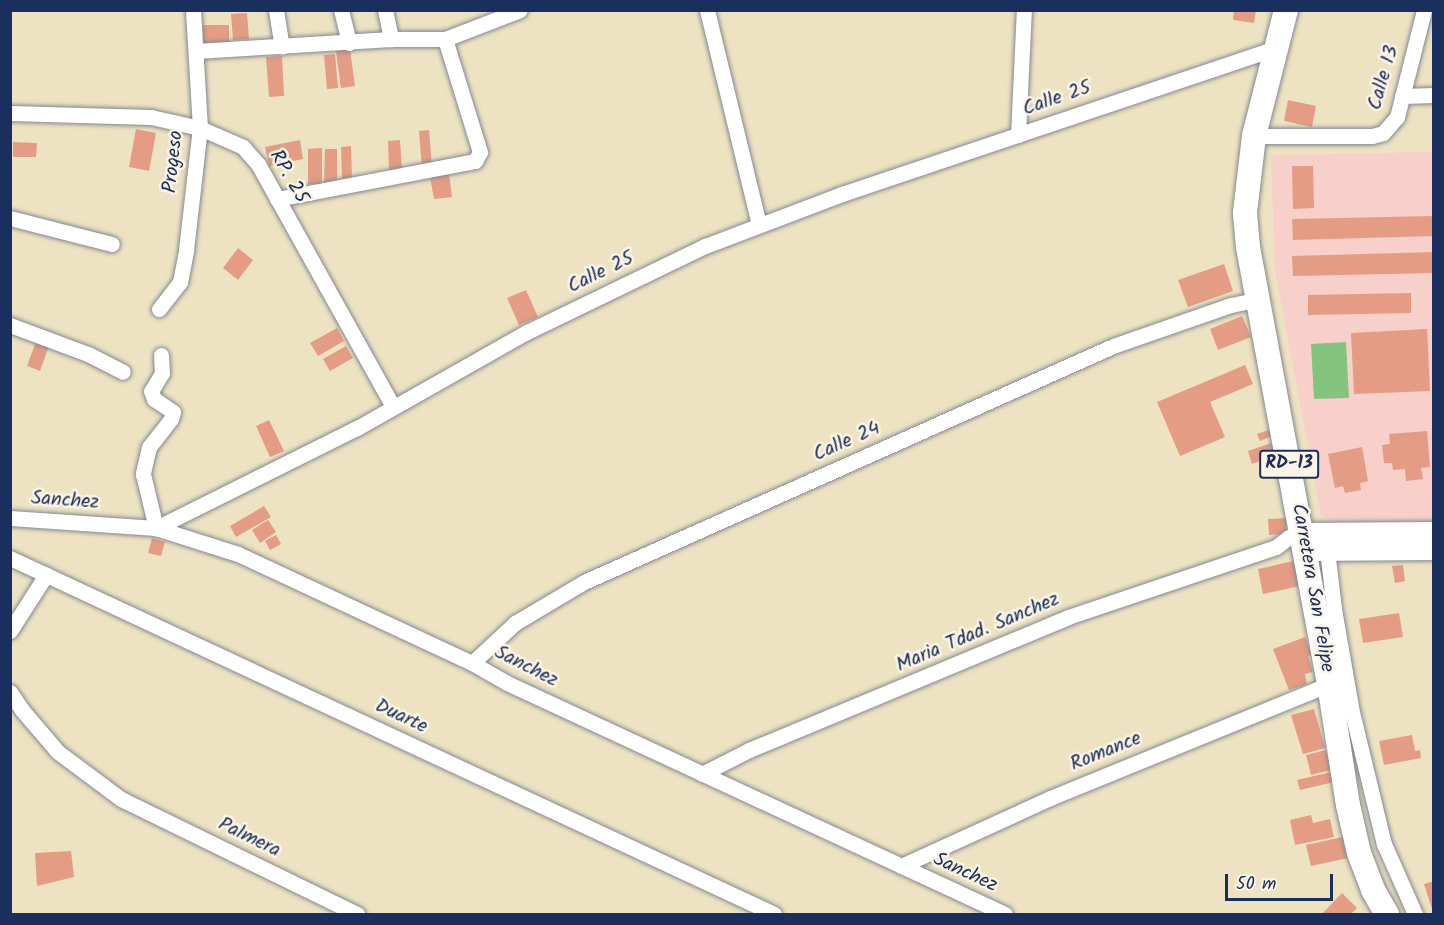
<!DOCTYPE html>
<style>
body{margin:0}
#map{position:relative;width:1444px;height:925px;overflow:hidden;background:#ede3c2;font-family:Kalam,sans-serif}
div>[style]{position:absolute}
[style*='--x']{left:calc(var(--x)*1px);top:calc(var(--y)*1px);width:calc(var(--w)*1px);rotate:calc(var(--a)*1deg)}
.built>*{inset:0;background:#f7d0c9}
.green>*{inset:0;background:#83c57e}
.building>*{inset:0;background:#e49c84}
.roads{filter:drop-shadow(0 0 2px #848990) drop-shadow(0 0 2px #848990)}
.street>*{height:15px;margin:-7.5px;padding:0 7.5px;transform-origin:7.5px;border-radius:7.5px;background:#fff}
.secondary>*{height:21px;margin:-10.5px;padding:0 10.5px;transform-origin:10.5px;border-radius:10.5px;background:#fff}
.primary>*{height:24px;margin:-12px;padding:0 12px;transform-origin:12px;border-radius:12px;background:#fff}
span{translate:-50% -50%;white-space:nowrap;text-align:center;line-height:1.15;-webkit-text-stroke:5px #fcf5e5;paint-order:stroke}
.shield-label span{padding:2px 4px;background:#fcf5e5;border:2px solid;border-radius:4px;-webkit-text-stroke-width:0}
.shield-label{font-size:18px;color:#1b2f5e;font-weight:700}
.street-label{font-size:20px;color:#1b2f5e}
.frame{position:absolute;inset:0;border:12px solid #1b2f5e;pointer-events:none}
.scale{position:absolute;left:1225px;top:874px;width:108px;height:27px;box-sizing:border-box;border:3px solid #1b2f5e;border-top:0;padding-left:8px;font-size:18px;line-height:21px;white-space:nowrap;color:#1b2f5e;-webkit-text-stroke:4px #fcf5e5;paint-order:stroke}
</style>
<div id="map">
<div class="built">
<div style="clip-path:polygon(1433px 152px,1433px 524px,1339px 525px,1321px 515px,1275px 270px,1271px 155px)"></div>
</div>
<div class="green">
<div style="clip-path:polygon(1346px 342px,1349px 398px,1314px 399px,1311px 344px)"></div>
</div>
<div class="building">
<div style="clip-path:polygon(1234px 10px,1256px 10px,1254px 23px,1233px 20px)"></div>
<div style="clip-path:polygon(247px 13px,249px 39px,233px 40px,231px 14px)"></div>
<div style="clip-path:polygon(203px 25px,229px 25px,229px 43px,203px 43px)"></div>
<div style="clip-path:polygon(350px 49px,355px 86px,341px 88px,336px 51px)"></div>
<div style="clip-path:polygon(335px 54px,338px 88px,327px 89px,324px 55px)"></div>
<div style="clip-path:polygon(282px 56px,284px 96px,269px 97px,266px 57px)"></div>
<div style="clip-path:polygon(1288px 100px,1316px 106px,1312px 127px,1284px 121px)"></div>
<div style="clip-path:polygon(136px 129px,156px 133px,149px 171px,129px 167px)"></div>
<div style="clip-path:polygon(429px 130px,432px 167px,422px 168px,419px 131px)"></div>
<div style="clip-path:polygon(300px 140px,303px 159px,269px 166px,265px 147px)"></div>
<div style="clip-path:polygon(400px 140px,402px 170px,389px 171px,388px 141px)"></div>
<div style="clip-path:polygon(13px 142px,37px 143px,36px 157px,13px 157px)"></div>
<div style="clip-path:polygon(351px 146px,352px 179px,342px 179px,341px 147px)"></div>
<div style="clip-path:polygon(322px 148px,322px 184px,308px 184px,308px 149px)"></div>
<div style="clip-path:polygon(325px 149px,337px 149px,337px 184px,324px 183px)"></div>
<div style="clip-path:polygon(1292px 166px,1313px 166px,1314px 208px,1293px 209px)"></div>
<div style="clip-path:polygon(449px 174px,452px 197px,434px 199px,430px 177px)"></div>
<div style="clip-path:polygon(1434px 216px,1434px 236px,1293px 240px,1292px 219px)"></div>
<div style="clip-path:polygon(238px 248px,253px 260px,238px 280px,223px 268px)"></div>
<div style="clip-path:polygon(1434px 252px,1434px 273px,1293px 276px,1292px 256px)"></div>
<div style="clip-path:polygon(1224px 264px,1233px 291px,1188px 307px,1178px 280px)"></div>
<div style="clip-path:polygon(526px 290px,538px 317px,519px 325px,507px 298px)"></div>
<div style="clip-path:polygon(1411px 293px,1411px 313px,1308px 315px,1308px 295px)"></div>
<div style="clip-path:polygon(1242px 316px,1251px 337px,1218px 350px,1210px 329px)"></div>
<div style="clip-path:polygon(337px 328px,344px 341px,318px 356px,310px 343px)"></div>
<div style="clip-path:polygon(1427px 329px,1430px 391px,1354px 394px,1351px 333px)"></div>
<div style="clip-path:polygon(37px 339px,50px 343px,40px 371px,27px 366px)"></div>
<div style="clip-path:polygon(346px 346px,353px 358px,330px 371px,323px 359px)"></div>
<div style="clip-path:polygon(1245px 365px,1253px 384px,1210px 402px,1225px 437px,1180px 456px,1157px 402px)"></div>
<div style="clip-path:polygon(269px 420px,284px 451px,270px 457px,256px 426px)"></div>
<div style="clip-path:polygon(1269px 430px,1272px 436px,1260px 441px,1257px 434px)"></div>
<div style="clip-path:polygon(1427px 431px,1430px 467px,1421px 468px,1423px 479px,1406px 481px,1405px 469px,1393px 470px,1392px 463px,1384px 463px,1382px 445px,1390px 444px,1389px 434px)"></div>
<div style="clip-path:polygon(1271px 443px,1276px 455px,1252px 464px,1248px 451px)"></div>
<div style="clip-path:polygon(1362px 447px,1368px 481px,1360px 483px,1361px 490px,1345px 493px,1343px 486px,1335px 488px,1328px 454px)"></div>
<div style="clip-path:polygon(264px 506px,271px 517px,236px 537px,230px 526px)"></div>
<div style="clip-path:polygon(1286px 518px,1287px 534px,1269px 535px,1268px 519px)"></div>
<div style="clip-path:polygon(268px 520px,276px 532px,260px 543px,252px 530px)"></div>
<div style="clip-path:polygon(276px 535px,281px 544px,270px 550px,265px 541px)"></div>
<div style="clip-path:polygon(152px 538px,165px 542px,161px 556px,148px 553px)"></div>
<div style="clip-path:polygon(1294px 561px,1300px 586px,1263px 594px,1258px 569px)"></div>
<div style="clip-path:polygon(1403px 565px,1405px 581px,1395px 583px,1392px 566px)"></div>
<div style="clip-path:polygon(1399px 613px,1403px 637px,1363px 643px,1359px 619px)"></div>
<div style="clip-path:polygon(1305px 637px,1312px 655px,1308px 656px,1313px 672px,1305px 674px,1307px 684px,1289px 690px,1273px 649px)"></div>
<div style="clip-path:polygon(1314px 709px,1325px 748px,1303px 754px,1291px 715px)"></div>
<div style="clip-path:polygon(1412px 735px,1415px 751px,1420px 750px,1421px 758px,1384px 765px,1379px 741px)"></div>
<div style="clip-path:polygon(1326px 750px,1331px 770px,1311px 775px,1306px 755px)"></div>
<div style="clip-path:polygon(1331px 772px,1334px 782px,1300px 790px,1297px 780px)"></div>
<div style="clip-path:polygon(1311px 815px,1313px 823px,1330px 819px,1334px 837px,1295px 845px,1290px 820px)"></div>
<div style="clip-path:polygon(1343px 837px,1348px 858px,1311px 866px,1306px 845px)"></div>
<div style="clip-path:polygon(71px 851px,74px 877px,37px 886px,35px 853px)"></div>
<div style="clip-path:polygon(1434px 881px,1434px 912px,1433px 912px,1424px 884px)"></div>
<div style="clip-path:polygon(1342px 893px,1357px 908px,1351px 914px,1322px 914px)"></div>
</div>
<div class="roads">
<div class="street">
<div style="--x:276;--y:10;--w:37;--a:81"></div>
<div style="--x:341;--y:10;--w:34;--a:76"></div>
<div style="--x:385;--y:10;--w:30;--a:78"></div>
<div style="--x:707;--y:10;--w:221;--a:76.4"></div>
<div style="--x:196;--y:51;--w:195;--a:-3.5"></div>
<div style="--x:391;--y:39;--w:54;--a:0"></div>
<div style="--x:445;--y:39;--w:80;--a:-21.1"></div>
<div style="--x:1402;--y:96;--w:32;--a:-2"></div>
<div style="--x:10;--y:113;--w:141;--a:1.6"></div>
<div style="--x:151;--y:117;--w:50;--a:12.7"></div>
<div style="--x:200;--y:128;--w:47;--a:23.8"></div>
<div style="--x:243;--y:147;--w:23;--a:49"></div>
<div style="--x:258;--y:164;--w:278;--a:60.9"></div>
<div style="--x:1018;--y:135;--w:125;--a:-87.3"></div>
<div style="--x:1254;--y:136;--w:118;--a:0"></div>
<div style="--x:1372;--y:136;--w:11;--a:-15"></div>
<div style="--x:1383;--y:133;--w:21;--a:-49"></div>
<div style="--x:1397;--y:117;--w:110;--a:-75.8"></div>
<div style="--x:277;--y:199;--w:202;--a:-10.9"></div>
<div style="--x:475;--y:161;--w:10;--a:-61"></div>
<div style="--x:480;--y:152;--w:118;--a:-107.2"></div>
<div style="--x:10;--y:218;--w:105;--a:14.3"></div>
<div style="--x:159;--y:309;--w:34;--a:-52"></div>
<div style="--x:180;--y:282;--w:33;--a:-79"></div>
<div style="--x:186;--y:250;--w:123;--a:-83.5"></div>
<div style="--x:200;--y:128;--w:118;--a:-93.4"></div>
<div style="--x:10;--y:325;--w:83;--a:20.4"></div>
<div style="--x:88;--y:354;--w:39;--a:27"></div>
<div style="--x:161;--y:355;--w:18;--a:87"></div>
<div style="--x:162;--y:373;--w:21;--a:121"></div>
<div style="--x:151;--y:391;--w:9;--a:69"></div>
<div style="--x:154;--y:399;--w:23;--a:34"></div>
<div style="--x:173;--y:412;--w:7;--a:106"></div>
<div style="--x:171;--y:419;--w:36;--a:128"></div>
<div style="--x:149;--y:447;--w:28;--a:103"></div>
<div style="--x:143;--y:474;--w:56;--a:76.5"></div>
<div style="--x:156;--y:528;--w:225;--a:-26.5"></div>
<div style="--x:357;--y:428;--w:195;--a:-29.5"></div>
<div style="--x:527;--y:332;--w:198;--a:-25.8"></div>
<div style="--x:705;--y:246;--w:147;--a:-20.8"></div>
<div style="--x:842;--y:194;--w:457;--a:-18.6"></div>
<div style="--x:10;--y:518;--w:146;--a:3.9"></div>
<div style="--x:156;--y:528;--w:86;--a:17.6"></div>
<div style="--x:238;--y:554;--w:258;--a:25"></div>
<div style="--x:472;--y:663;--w:40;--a:29.7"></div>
<div style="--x:507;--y:683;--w:549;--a:24.88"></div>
<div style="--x:1333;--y:541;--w:11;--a:124"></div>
<div style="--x:1327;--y:550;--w:59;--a:83.2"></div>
<div style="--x:1334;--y:609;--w:105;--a:80.1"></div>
<div style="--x:1352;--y:712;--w:136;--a:76.4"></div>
<div style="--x:1384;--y:844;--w:77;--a:66.1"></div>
<div style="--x:10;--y:558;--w:843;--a:24.98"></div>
<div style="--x:10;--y:631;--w:67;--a:-57.3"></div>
<div style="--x:472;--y:663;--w:59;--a:-42.9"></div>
<div style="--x:515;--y:623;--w:80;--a:-30.7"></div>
<div style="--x:584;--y:582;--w:579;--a:-24.04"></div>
<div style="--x:1113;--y:346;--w:125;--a:-19.2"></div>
<div style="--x:1231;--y:305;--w:29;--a:-12"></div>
<div style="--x:10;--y:692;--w:22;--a:56"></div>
<div style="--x:22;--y:710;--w:55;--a:49.4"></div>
<div style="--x:58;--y:752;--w:79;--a:36.7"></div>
<div style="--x:121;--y:799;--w:263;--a:26"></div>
<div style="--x:702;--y:774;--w:53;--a:-27.1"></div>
<div style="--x:749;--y:750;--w:346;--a:-22.6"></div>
<div style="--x:1068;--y:617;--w:219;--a:-18.6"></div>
<div style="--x:1276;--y:547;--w:16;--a:-38"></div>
<div style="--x:1289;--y:537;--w:14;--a:-17"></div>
<div style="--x:901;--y:866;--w:164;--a:-24.5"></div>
<div style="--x:1050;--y:798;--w:301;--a:-22.2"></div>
</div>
<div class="secondary">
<div style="--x:1302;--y:533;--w:132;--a:-0.4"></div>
<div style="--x:1304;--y:550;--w:130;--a:-0.4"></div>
</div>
<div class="primary">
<div style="--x:1286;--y:10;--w:130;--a:104.3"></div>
<div style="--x:1254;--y:136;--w:78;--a:96.7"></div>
<div style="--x:1245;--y:213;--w:34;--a:85"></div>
<div style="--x:1248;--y:247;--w:444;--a:79.5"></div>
<div style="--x:1329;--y:684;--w:122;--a:81.1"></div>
<div style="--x:1348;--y:805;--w:49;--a:77.1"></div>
<div style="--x:1359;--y:853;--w:40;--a:69"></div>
<div style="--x:1373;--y:890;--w:28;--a:60"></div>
</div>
</div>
<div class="shield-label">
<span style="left:1289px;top:464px">RD-13</span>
</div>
<div class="street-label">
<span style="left:1384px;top:78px;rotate:-74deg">Calle 13</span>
<span style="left:1057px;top:99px;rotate:-19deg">Calle 25</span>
<span style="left:174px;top:162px;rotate:-84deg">Progeso</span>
<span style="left:288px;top:177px;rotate:60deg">RP. 25</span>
<span style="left:601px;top:273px;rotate:-26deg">Calle 25</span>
<span style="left:847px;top:442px;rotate:-24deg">Calle 24</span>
<span style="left:65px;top:501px;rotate:4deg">Sanchez</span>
<span style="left:1312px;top:588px;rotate:80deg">Carretera San Felipe</span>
<span style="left:978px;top:633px;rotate:-23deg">Maria Tdad. Sanchez</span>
<span style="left:526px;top:667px;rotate:27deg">Sanchez</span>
<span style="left:401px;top:717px;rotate:25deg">Duarte</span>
<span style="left:1106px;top:752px;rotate:-22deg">Romance</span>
<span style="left:249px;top:838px;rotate:26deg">Palmera</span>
<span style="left:965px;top:873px;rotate:25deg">Sanchez</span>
</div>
<div class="frame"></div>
<div class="scale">50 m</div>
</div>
